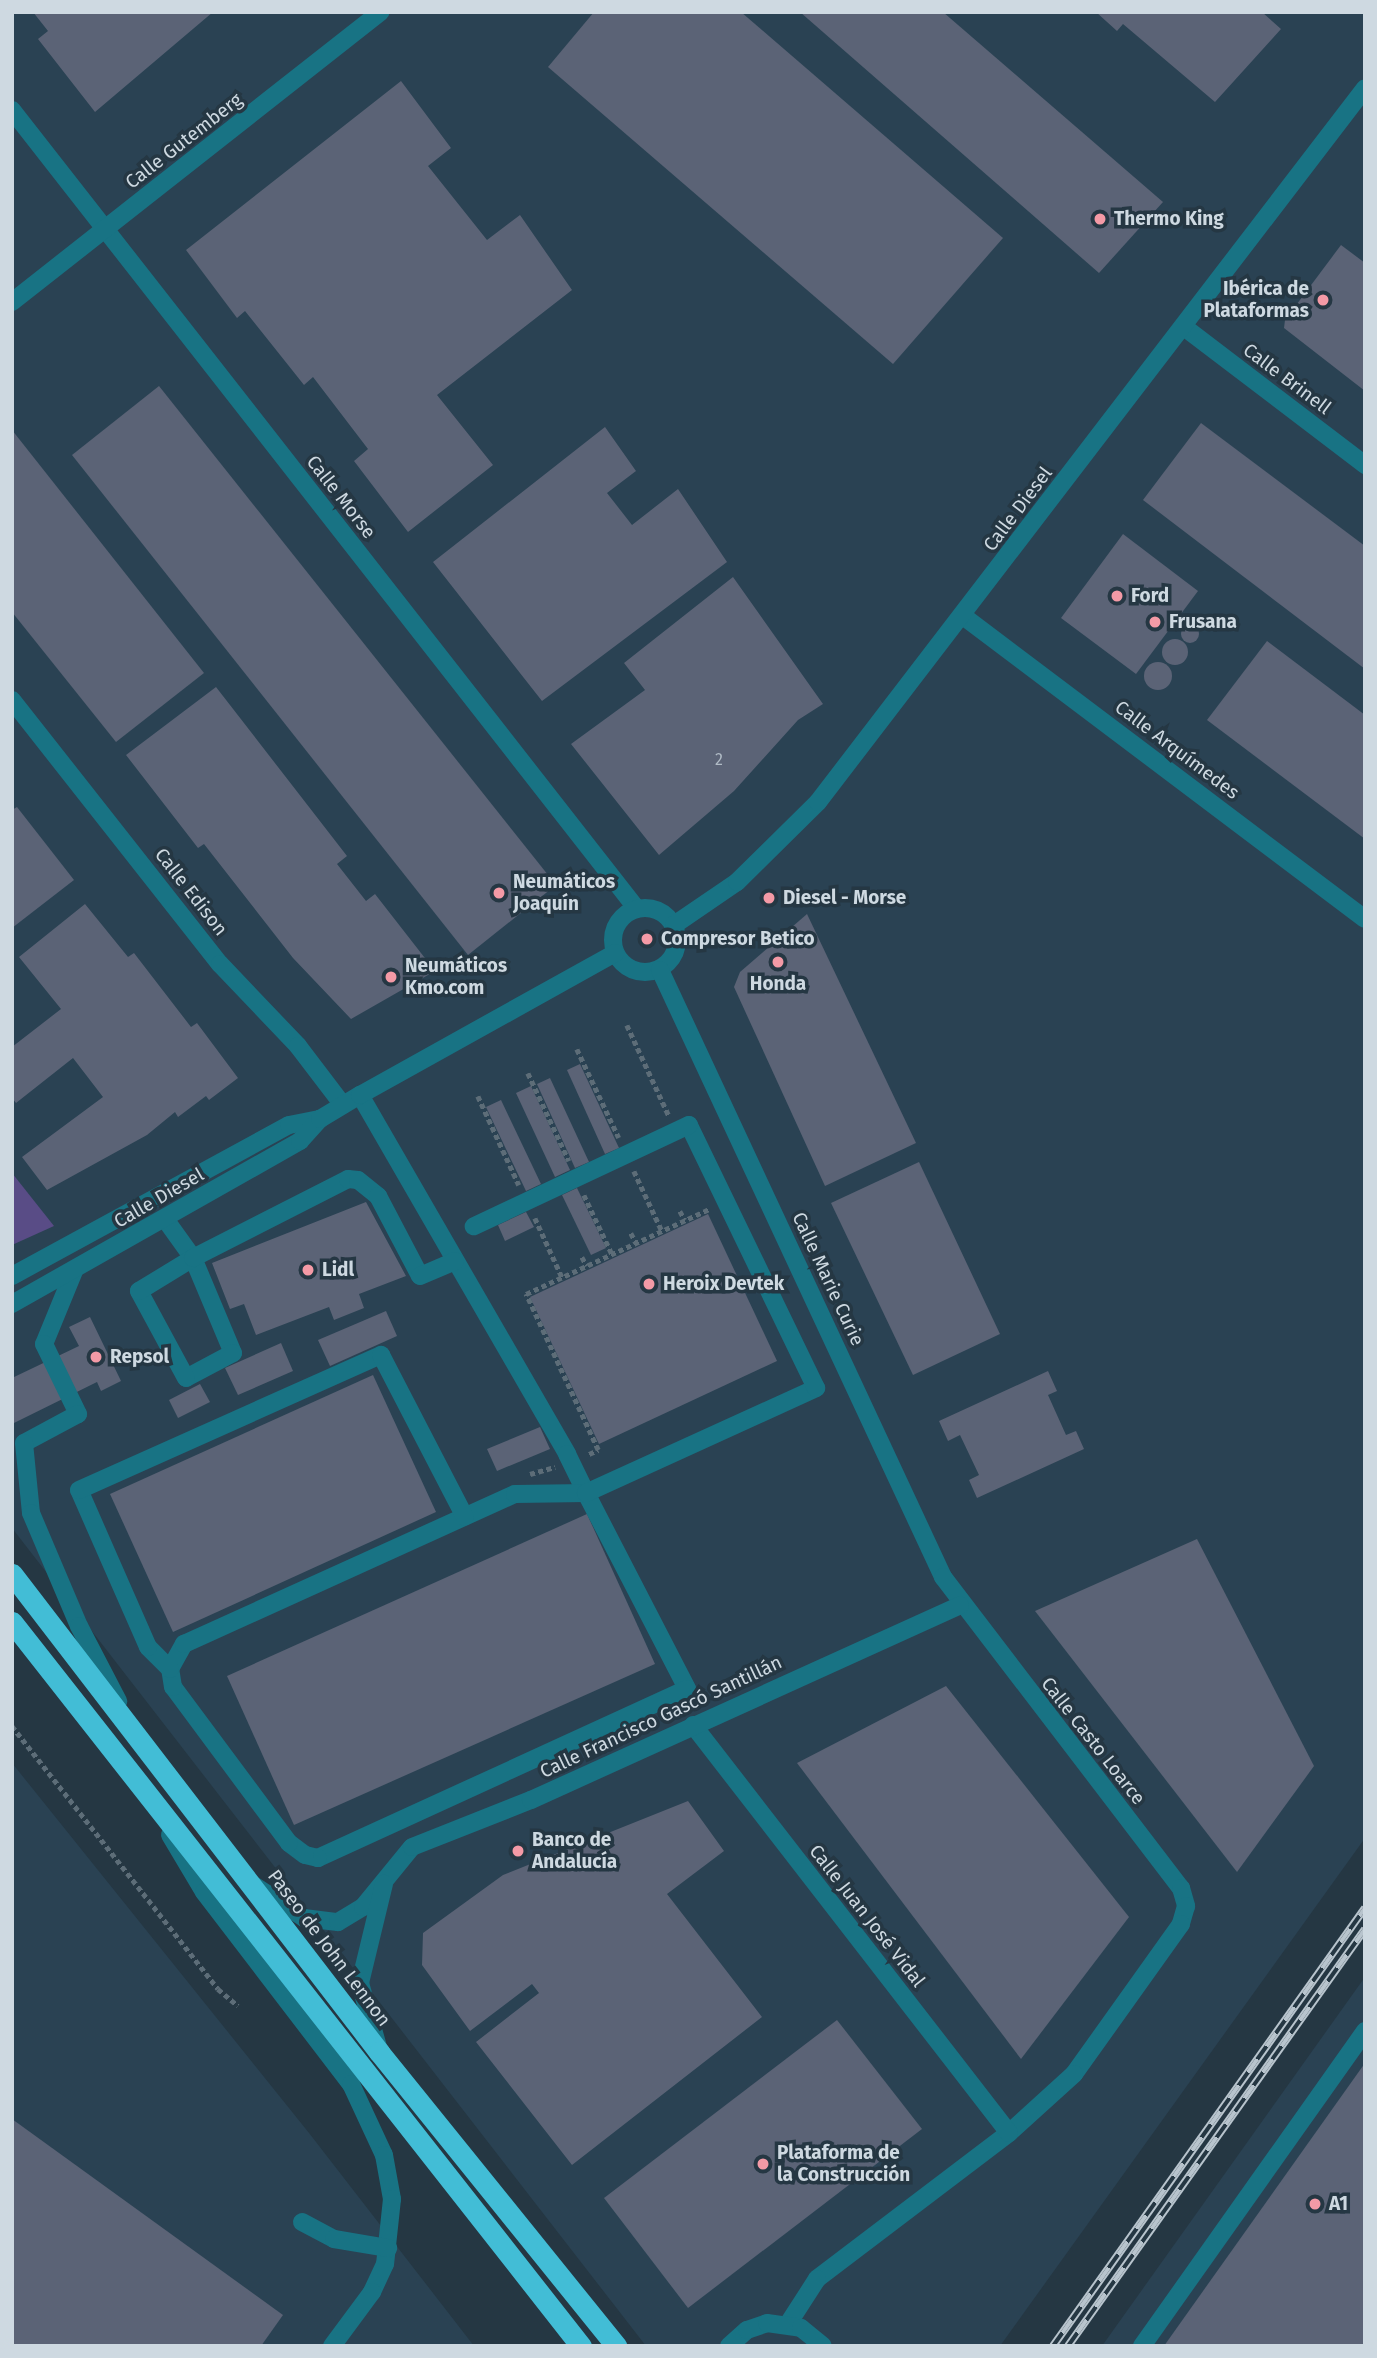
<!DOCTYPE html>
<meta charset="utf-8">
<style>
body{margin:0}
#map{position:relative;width:1377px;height:2358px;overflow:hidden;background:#253743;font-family:"Fira Sans",sans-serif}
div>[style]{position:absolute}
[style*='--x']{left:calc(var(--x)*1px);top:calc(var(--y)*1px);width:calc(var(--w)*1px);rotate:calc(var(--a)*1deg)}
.built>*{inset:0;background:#2a4253}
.green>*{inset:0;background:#594c86}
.building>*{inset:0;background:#5b6376}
.round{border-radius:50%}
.path>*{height:4.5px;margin-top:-2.25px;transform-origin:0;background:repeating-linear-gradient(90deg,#5d6d78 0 5px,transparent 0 8.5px)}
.minor>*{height:18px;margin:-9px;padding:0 9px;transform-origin:9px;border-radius:9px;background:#187384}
.minor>.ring{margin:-9px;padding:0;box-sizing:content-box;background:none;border:18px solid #187384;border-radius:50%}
.highway>*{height:21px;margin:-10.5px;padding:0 10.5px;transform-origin:10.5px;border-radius:10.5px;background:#42bdd6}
.rail>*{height:8px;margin-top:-4px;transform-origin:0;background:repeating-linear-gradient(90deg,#253743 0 16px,#b8c4cd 0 32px);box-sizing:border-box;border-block:2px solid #b8c4cd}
.dots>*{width:19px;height:19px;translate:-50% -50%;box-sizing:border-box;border:4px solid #253743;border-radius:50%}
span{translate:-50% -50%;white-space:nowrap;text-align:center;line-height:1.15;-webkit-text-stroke:7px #253743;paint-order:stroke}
.number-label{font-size:16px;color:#b1bcc6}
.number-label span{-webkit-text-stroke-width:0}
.street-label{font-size:19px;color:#ced9e1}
.poi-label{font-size:19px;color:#ced9e1;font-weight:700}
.left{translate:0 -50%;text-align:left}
.right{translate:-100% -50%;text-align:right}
.frame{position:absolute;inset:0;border:14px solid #ced9e1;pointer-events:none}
</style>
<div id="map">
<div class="built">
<div style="clip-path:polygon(12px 12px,1365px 12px,1365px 1838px,1000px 2346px,646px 2346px,12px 1528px)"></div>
<div style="clip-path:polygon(12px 1763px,309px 2133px,474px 2346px,12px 2346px)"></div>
<div style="clip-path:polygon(1365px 1977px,1365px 2346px,1102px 2346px)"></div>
</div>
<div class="green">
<div style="clip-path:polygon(12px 1173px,54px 1226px,12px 1245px)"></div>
</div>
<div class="building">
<div style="clip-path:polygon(33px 12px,213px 12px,95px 112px,38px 39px,48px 31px)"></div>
<div style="clip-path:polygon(594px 12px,741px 12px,1003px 238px,893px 364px,548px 67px)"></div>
<div style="clip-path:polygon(800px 12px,943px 12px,1163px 202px,1099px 273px)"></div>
<div style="clip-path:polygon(1096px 12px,1262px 12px,1281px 29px,1215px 102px,1123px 24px,1117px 31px)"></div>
<div style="clip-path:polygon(401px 81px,451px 148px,428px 166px,487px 240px,520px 215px,572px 290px,437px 395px,493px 465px,408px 532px,354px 461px,368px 449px,313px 377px,304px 385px,245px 311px,237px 318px,186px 250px)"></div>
<div style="clip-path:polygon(1341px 245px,1365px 263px,1365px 391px,1284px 328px,1285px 320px)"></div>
<div style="clip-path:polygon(159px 386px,556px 885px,468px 955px,72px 455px)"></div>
<div style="clip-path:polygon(1201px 423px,1365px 546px,1365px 669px,1143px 500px)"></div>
<div style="clip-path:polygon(605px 427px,636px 471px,607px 493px,632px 525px,678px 489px,727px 562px,542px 701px,433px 562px)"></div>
<div style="clip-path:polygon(12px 430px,204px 673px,116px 742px,12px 612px)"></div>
<div style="clip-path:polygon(1123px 534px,1198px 591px,1136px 674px,1061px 618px)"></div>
<div style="clip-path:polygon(733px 577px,823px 704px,798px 720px,734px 791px,659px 855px,571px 744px,645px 690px,624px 663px)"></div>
<div class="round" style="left:1181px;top:625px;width:18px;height:18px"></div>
<div class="round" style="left:1162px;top:639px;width:26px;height:26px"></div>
<div style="clip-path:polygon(1267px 641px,1365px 715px,1365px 839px,1207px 720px)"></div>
<div class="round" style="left:1144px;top:662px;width:28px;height:28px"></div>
<div style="clip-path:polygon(216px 687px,347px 856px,337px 864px,366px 901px,375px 894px,435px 971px,351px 1019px,293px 958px,204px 844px,198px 848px,126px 755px)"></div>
<div style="clip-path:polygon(17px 807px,74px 880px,12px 928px,12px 810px)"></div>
<div style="clip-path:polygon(85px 904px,128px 957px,134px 953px,191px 1027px,197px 1023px,238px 1078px,209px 1100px,206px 1096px,178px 1117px,175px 1112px,147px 1135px,47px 1190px,22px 1157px,103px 1097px,73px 1058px,16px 1103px,12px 1098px,12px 1047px,61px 1009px,19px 957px)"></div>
<div style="clip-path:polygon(807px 914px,916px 1143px,825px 1186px,734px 987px,740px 972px)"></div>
<div style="clip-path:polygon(580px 1064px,619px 1148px,605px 1154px,567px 1070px)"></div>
<div style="clip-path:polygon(550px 1078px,589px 1162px,575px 1168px,537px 1084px)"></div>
<div style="clip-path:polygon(531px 1086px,570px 1170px,555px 1177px,516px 1093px)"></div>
<div style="clip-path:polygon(501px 1100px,541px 1184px,526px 1191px,486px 1107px)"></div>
<div style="clip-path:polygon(919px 1162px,1000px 1334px,913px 1375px,831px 1203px)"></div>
<div style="clip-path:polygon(577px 1188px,606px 1248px,591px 1255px,562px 1195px)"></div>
<div style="clip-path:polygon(366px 1202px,406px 1276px,359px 1294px,364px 1308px,334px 1320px,329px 1307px,256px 1335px,244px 1304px,230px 1309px,212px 1263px)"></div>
<div style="clip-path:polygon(526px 1212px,534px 1227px,505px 1241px,498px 1225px)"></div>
<div style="clip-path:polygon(708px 1214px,777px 1361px,599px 1444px,530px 1297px)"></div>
<div style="clip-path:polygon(386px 1311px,397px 1336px,330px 1366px,318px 1340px)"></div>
<div style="clip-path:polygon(90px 1317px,121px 1381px,101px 1391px,97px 1382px,14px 1423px,12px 1378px,79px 1346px,69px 1327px)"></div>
<div style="clip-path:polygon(281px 1343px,293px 1371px,238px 1395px,225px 1368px)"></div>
<div style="clip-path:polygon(1048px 1371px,1057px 1391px,1048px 1395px,1066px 1435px,1076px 1431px,1084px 1449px,977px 1498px,969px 1480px,979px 1475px,960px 1435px,948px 1441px,939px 1421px)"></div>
<div style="clip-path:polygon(373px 1375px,436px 1512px,173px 1632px,110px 1494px)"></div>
<div style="clip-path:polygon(200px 1384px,210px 1402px,178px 1418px,169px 1400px)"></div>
<div style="clip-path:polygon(540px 1427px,550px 1449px,497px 1471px,487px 1449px)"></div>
<div style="clip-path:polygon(587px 1514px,655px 1664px,294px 1825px,227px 1676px)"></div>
<div style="clip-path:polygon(1197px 1539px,1314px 1766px,1237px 1872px,1035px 1611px)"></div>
<div style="clip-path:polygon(946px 1686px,1129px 1917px,1021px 2059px,797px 1763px)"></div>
<div style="clip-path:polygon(688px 1801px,724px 1851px,667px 1894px,762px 2017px,572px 2165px,476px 2042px,539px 1993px,532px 1984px,470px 2031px,422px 1965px,423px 1933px,503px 1875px)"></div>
<div style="clip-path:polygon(837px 2020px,922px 2129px,688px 2308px,604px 2198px)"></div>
<div style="clip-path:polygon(1365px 2063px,1365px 2346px,1164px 2346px)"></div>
<div style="clip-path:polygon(12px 2119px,283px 2315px,261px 2346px,12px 2346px)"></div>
</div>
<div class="path">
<div style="--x:627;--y:1025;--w:100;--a:65.2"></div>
<div style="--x:577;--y:1049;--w:98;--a:64.7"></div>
<div style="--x:528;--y:1073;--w:97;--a:65"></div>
<div style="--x:478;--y:1096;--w:98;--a:65.3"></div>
<div style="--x:634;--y:1171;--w:66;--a:65"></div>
<div style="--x:584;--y:1195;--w:65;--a:64.6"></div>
<div style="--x:680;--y:1211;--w:10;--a:61"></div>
<div style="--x:535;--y:1218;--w:65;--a:65.4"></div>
<div style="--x:631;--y:1233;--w:11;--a:63"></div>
<div style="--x:582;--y:1257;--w:10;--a:61"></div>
<div style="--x:589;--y:1454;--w:10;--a:-24"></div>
<div style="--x:598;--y:1450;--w:172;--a:-114.8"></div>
<div style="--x:526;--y:1294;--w:202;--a:-24.9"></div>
<div style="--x:530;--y:1474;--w:26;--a:-16"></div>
<div style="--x:12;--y:1726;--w:334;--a:51.9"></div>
<div style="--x:218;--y:1989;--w:26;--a:40"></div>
</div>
<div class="minor">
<div style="--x:12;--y:110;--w:1014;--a:51.97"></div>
<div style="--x:12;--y:302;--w:469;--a:-38.2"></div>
<div style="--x:1184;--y:327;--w:228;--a:37.3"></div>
<div style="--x:963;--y:616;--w:503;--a:37.01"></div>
<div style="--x:12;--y:700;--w:336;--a:51.8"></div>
<div style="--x:220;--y:964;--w:113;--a:46.4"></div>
<div style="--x:298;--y:1046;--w:74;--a:52.7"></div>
<div class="ring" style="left:613px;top:908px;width:46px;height:46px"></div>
<div style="--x:674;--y:925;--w:76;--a:-34.3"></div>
<div style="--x:737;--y:882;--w:114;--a:-44.6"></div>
<div style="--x:818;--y:802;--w:899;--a:-52.54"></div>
<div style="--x:660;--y:970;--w:670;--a:65"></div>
<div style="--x:943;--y:1577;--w:392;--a:52.6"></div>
<div style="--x:1181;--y:1888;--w:19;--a:74"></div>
<div style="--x:1186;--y:1906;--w:19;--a:106"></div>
<div style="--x:1181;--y:1924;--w:184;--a:125.5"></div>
<div style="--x:1074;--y:2074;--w:88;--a:137.8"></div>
<div style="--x:1009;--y:2133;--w:241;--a:142.8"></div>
<div style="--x:817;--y:2279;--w:54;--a:122.8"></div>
<div style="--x:360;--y:1095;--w:414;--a:60"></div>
<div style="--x:567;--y:1454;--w:43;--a:64"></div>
<div style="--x:586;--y:1493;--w:220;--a:62.7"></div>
<div style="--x:687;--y:1689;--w:406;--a:155.4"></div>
<div style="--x:318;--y:1858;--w:13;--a:-167"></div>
<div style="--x:305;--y:1855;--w:20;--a:-143"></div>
<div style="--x:289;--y:1843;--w:194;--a:-126.6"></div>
<div style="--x:173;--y:1687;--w:18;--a:-99"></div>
<div style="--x:170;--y:1669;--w:29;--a:-61"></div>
<div style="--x:184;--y:1644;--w:363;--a:-24.4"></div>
<div style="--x:515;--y:1494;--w:71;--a:-0.8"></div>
<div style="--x:586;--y:1493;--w:253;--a:-24.5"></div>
<div style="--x:816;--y:1388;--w:292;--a:-115.8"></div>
<div style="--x:689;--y:1125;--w:238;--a:154.8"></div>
<div style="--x:165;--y:1219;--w:48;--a:54.3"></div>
<div style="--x:193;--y:1258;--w:103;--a:67.2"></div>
<div style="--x:233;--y:1353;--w:53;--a:152"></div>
<div style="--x:186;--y:1378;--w:99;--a:-118.4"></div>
<div style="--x:139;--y:1291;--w:63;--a:-31.4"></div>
<div style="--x:193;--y:1258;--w:174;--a:-27"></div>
<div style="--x:348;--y:1179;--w:10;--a:6"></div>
<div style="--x:358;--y:1180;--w:26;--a:39"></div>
<div style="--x:378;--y:1196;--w:90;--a:62.3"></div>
<div style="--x:420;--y:1276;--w:38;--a:-23"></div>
<div style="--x:74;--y:1271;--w:79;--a:112.3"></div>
<div style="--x:44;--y:1344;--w:78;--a:64.1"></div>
<div style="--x:78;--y:1414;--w:61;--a:151.8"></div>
<div style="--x:24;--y:1443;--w:70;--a:84.3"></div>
<div style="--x:31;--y:1513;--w:123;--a:67"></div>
<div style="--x:79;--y:1626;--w:85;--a:62.5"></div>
<div style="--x:12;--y:1276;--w:315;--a:-28.6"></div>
<div style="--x:289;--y:1125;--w:32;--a:-11"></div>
<div style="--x:12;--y:1304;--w:331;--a:-29.5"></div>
<div style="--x:300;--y:1141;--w:30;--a:-48"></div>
<div style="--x:320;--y:1119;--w:47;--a:-31"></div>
<div style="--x:360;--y:1095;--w:292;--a:-29.1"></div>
<div style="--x:170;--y:1669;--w:31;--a:-135"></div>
<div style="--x:148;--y:1647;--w:171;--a:-113.7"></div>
<div style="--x:79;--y:1490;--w:331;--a:-24.1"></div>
<div style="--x:381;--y:1355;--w:182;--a:62.6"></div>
<div style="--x:693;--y:1725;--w:516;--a:52.24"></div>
<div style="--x:170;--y:1835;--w:66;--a:59.2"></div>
<div style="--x:204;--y:1892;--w:242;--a:52.6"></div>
<div style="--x:351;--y:2084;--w:78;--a:65.1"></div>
<div style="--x:384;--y:2155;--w:45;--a:79.7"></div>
<div style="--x:392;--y:2199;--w:65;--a:96.1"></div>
<div style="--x:385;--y:2264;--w:31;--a:115"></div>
<div style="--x:372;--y:2292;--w:67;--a:126.5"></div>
<div style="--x:255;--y:1886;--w:59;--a:33.1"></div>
<div style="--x:304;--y:1918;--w:34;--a:7"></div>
<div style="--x:338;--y:1922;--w:29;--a:-31"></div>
<div style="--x:363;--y:1907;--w:77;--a:-50.8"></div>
<div style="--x:412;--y:1847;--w:128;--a:-21.6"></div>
<div style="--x:531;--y:1800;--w:471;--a:-24.4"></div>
<div style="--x:378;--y:2047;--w:66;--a:-105.7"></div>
<div style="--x:360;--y:1983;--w:102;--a:-76.4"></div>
<div style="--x:302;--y:2222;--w:36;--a:28"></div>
<div style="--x:334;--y:2239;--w:55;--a:9.5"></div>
<div style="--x:729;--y:2346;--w:24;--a:-42"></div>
<div style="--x:747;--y:2330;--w:21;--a:-19"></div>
<div style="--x:767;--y:2323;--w:34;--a:8"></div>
<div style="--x:801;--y:2328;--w:28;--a:39"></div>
<div style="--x:1142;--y:2346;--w:386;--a:-54.7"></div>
</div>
<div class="highway">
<div style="--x:12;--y:1574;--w:603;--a:52.48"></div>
<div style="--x:379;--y:2052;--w:378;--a:51.1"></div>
<div style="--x:12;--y:1622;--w:921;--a:51.84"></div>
</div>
<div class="rail">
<div style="--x:1053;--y:2346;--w:538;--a:-54.54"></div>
<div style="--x:1068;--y:2346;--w:512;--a:-54.54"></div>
</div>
<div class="dots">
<div style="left:1100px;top:219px;background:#f49aa6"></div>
<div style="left:1323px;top:300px;background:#f49aa6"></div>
<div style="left:1117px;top:596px;background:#f49aa6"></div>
<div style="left:1155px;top:622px;background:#f49aa6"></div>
<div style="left:499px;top:893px;background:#f49aa6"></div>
<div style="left:769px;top:898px;background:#f49aa6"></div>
<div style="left:647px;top:939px;background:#f49aa6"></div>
<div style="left:778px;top:962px;background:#f49aa6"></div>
<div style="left:391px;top:977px;background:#f49aa6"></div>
<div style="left:308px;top:1270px;background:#f49aa6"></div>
<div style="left:649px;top:1284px;background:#f49aa6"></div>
<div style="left:96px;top:1357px;background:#f49aa6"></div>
<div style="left:518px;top:1851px;background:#f49aa6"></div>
<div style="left:763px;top:2164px;background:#f49aa6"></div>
<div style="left:1315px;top:2204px;background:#f49aa6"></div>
</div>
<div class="number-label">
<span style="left:719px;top:760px">2</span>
</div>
<div class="street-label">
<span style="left:184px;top:141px;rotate:-38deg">Calle Gutemberg</span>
<span style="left:1287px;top:379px;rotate:37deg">Calle Brinell</span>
<span style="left:341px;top:497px;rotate:52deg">Calle Morse</span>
<span style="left:1018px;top:509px;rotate:-53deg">Calle Diesel</span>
<span style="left:1177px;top:750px;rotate:37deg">Calle Arquímedes</span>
<span style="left:191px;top:892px;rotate:52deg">Calle Edison</span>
<span style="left:159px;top:1198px;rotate:-30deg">Calle Diesel</span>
<span style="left:828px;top:1279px;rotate:65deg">Calle Marie Curie</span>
<span style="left:661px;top:1717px;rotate:-25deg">Calle Francisco Gascó Santillán</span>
<span style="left:1093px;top:1741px;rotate:52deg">Calle Casto Loarce</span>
<span style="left:867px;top:1916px;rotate:52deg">Calle Juan José Vidal</span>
<span style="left:329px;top:1948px;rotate:53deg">Paseo de John Lennon</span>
</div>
<div class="poi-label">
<span class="left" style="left:1114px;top:219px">Thermo King</span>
<span class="right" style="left:1309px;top:300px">Ibérica de<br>Plataformas</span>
<span class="left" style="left:1131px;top:596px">Ford</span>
<span class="left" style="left:1169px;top:622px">Frusana</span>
<span class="left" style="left:513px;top:893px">Neumáticos<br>Joaquín</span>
<span class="left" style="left:783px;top:898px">Diesel - Morse</span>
<span class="left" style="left:661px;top:939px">Compresor Betico</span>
<span class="left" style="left:405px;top:977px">Neumáticos<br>Kmo.com</span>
<span style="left:778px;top:984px">Honda</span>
<span class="left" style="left:322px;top:1270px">Lidl</span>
<span class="left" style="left:663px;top:1284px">Heroix Devtek</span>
<span class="left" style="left:110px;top:1357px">Repsol</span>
<span class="left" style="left:532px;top:1851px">Banco de<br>Andalucía</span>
<span class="left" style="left:777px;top:2164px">Plataforma de<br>la Construcción</span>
<span class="left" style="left:1329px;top:2204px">A1</span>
</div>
<div class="frame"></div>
</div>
